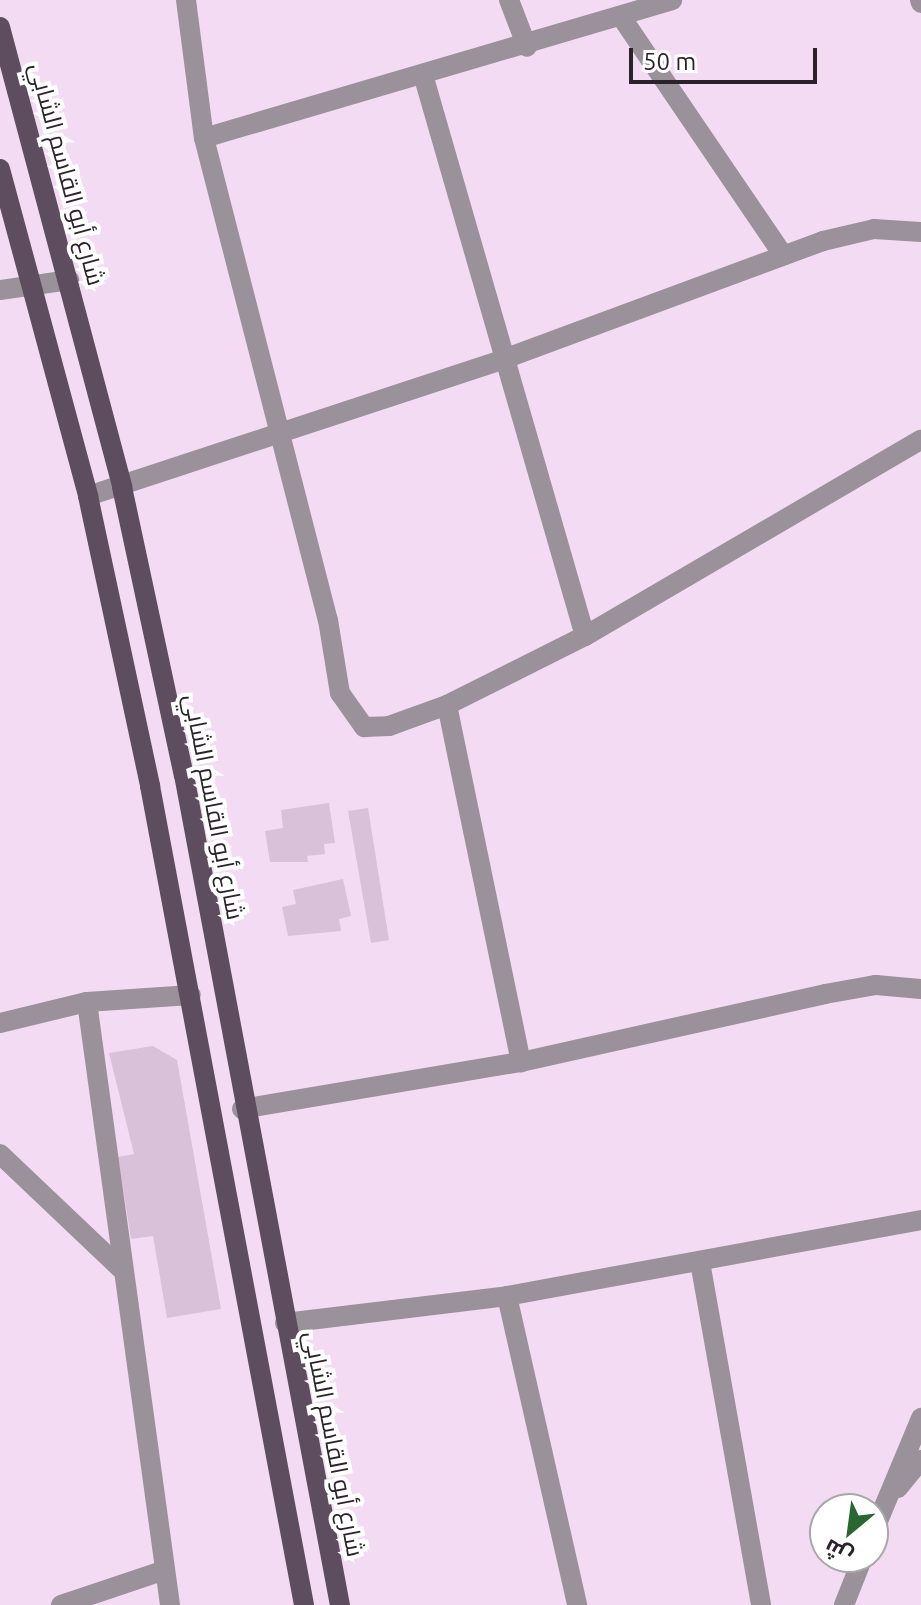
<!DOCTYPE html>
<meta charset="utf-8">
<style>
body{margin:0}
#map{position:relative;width:921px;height:1605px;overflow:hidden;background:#f3dcf3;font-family:Ubuntu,Cairo,sans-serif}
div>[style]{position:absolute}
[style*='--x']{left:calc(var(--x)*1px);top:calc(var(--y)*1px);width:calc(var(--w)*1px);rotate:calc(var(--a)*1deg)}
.building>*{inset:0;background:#d9c2d9}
.street>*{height:20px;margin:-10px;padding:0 10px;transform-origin:10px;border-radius:10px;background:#9b919b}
.primary>*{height:20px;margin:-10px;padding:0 10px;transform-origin:10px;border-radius:10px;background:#5e4d5e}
span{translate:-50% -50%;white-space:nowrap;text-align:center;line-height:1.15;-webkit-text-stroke:8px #fff;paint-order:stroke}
.street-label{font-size:24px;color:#2b222b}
.north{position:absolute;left:809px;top:1493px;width:80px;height:80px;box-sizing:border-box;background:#fff;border:2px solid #aaa7aa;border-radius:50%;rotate:209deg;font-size:22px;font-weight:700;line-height:32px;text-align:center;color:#2b222b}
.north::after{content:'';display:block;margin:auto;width:28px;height:36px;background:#286730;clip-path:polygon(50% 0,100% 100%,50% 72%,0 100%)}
.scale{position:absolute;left:629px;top:48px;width:188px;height:36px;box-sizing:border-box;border:4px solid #2b222b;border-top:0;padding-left:10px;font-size:24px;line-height:28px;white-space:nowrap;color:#2b222b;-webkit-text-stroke:6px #fff;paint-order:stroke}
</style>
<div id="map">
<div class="building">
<div style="clip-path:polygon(329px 803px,335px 843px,324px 844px,325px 854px,307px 856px,308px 862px,270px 862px,265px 831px,283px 828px,281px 810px)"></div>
<div style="clip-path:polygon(368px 808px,389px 940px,371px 943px,348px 811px)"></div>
<div style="clip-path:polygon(343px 879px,351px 916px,339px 919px,341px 931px,288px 936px,282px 907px,296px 904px,293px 890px)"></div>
<div style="clip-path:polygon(153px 1046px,177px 1060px,221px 1309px,167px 1318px,153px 1236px,131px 1239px,118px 1157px,134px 1154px,109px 1053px)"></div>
</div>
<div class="street">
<div style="--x:186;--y:0;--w:139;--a:82.6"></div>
<div style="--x:204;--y:138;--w:498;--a:75.6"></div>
<div style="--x:328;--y:620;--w:74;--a:80.7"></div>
<div style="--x:340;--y:693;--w:42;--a:54.8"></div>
<div style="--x:364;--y:727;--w:25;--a:-2"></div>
<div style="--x:389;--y:726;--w:62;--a:-19.9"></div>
<div style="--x:447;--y:705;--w:154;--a:-26.6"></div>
<div style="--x:585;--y:636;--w:389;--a:-30.3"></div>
<div style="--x:509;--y:0;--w:50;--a:69"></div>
<div style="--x:920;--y:0;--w:3;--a:72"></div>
<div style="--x:622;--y:18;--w:287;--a:55.8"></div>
<div style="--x:424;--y:78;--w:581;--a:73.91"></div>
<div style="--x:204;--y:138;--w:488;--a:-16.4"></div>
<div style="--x:0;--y:290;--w:70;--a:-8.2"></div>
<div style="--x:88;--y:496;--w:438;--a:-18.2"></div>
<div style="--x:504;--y:359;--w:340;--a:-20.3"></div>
<div style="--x:823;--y:241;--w:52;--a:-13.2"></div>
<div style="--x:874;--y:229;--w:47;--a:3.7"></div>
<div style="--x:447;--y:705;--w:365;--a:78.3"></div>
<div style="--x:87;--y:1002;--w:609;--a:82.16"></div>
<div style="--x:0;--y:1023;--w:89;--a:-13.6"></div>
<div style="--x:87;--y:1002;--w:104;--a:-3.9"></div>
<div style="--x:242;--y:1109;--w:283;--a:-9.6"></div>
<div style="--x:521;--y:1062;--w:312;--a:-12.6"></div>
<div style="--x:825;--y:994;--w:52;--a:-10"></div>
<div style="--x:876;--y:985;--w:45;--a:5.1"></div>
<div style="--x:0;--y:1154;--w:166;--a:43.5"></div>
<div style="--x:700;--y:1262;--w:348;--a:79.9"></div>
<div style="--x:507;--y:1296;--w:317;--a:77.2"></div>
<div style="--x:285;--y:1323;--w:224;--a:-6.9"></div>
<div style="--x:507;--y:1296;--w:421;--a:-10.4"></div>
<div style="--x:898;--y:1488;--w:36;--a:-51"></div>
<div style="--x:873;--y:1533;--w:125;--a:-67.3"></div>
<div style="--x:61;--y:1605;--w:107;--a:-18.6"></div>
<div style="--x:844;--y:1605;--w:52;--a:-68.4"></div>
</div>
<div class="primary">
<div style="--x:0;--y:27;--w:476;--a:75.1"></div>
<div style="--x:122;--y:487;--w:295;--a:77.9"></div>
<div style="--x:184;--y:775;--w:845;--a:79.36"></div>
<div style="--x:0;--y:169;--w:339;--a:74.9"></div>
<div style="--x:88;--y:496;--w:297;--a:77.9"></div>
<div style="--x:150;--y:786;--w:833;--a:79.35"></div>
</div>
<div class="street-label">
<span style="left:67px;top:174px;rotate:75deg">شارع أبو القاسم الشابي</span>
<span style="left:214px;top:807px;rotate:79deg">شارع أبو القاسم الشابي</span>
<span style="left:334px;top:1444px;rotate:79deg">شارع أبو القاسم الشابي</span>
</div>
<div class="north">ش</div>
<div class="scale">50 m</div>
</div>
